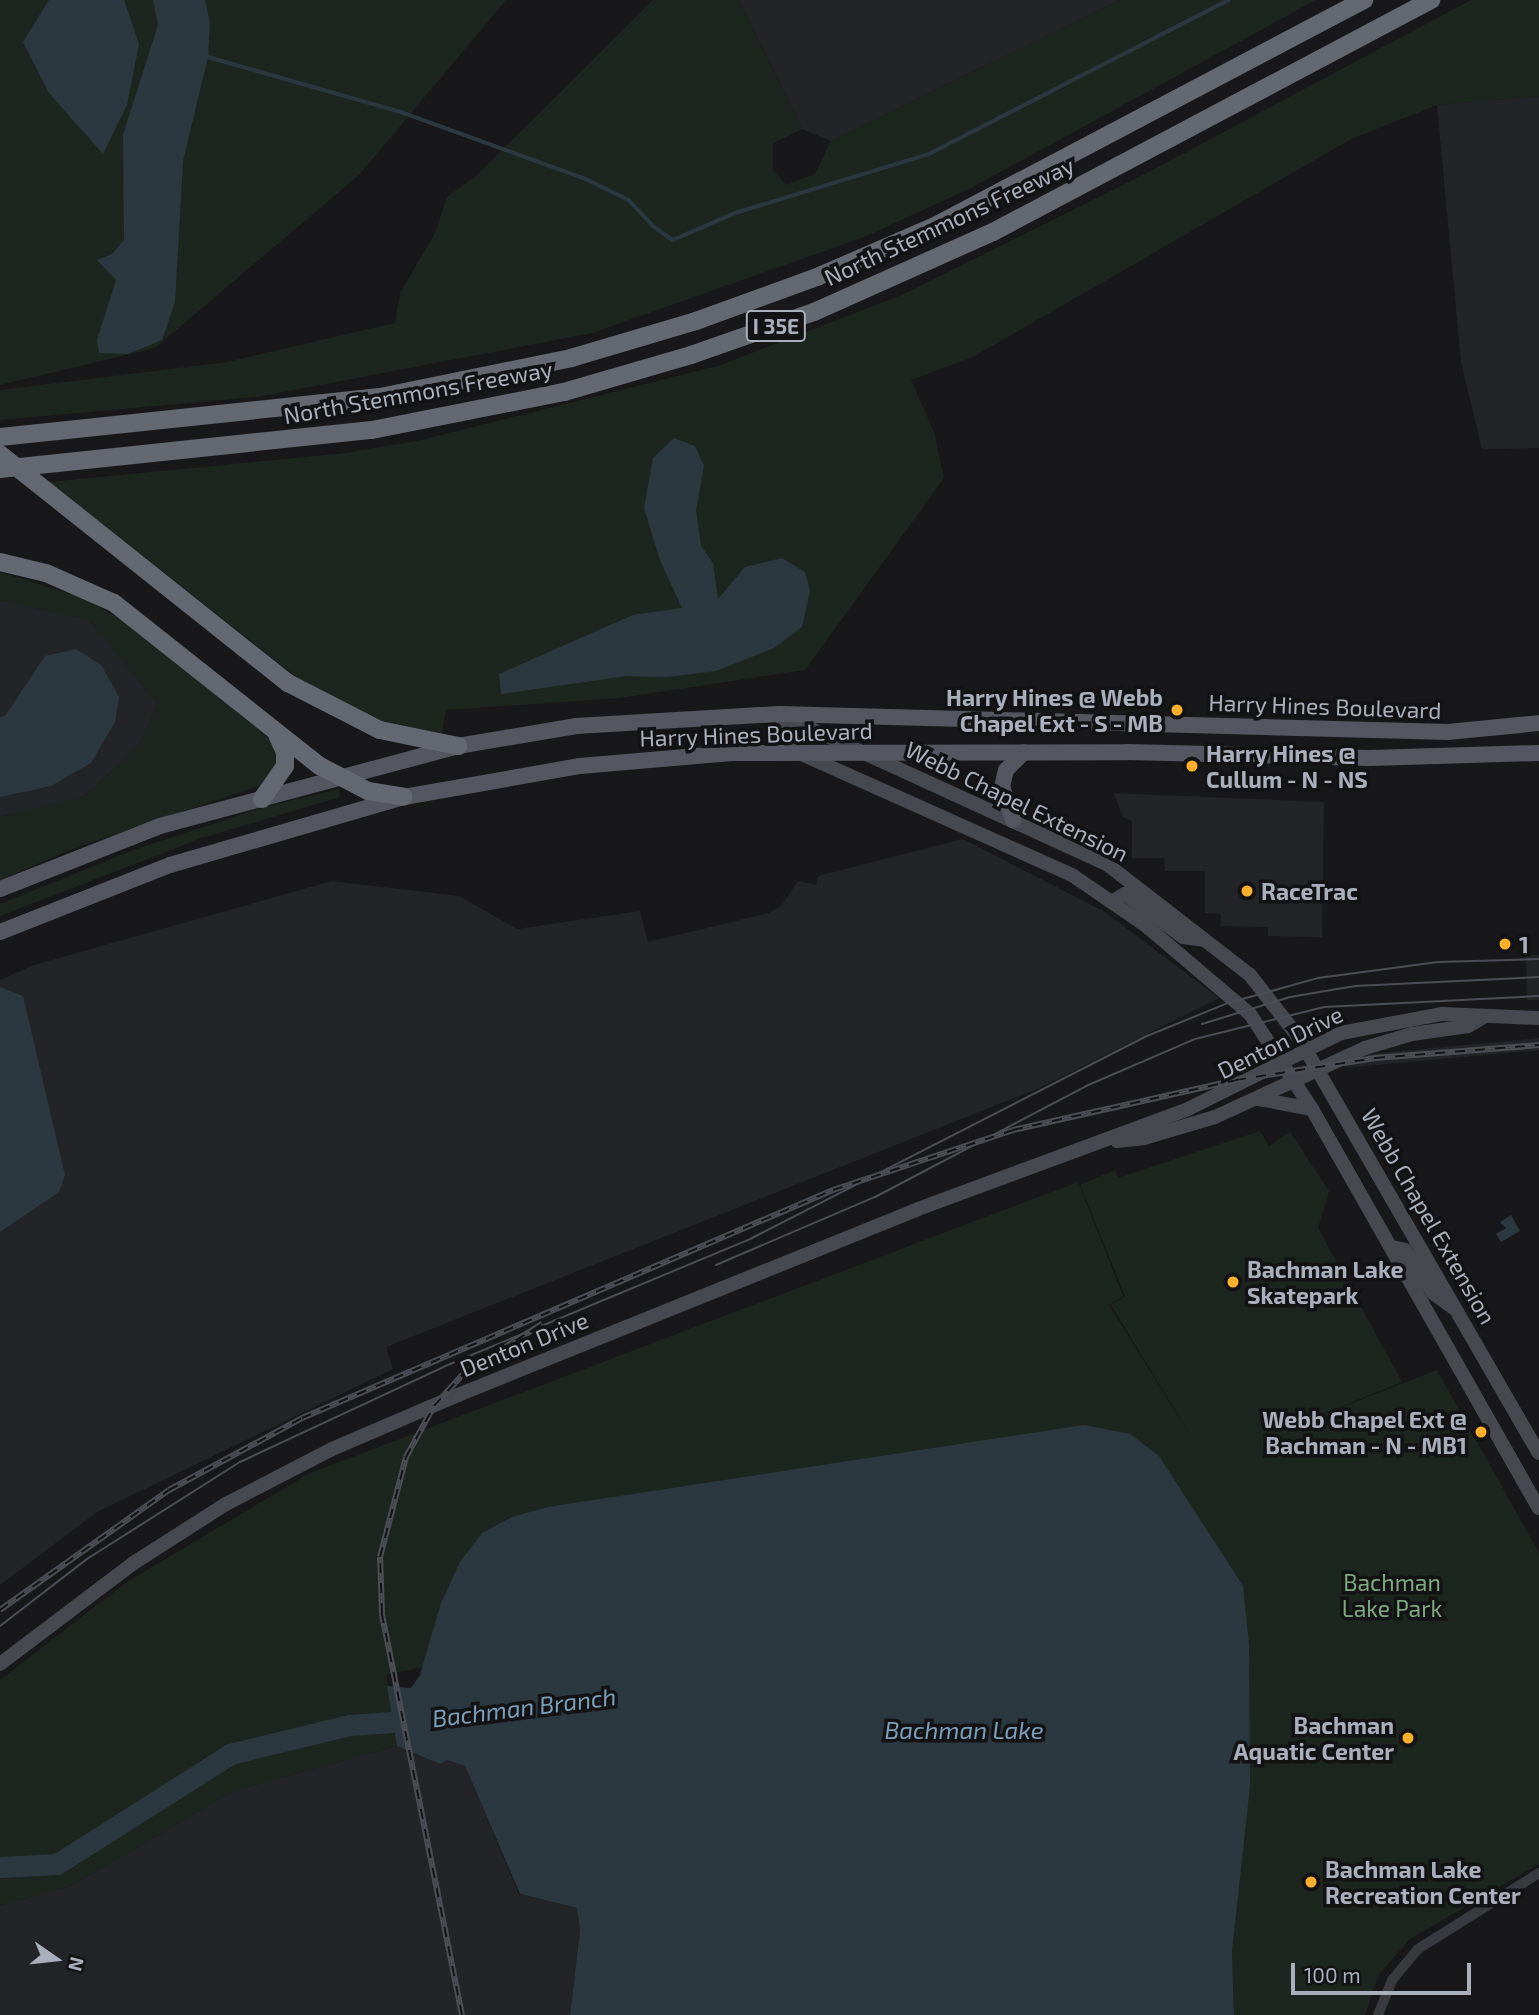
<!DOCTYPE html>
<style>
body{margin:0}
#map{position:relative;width:1539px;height:2015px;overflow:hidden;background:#18181a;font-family:"Exo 2",sans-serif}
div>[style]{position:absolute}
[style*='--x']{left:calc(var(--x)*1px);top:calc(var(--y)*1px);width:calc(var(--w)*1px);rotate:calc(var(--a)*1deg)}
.built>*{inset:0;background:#232427}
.green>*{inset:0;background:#1d261e}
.water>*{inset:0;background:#2c3840}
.stream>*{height:3.5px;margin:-1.75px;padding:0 1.75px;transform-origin:1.75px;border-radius:1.75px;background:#2c3840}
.river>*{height:21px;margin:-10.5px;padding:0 10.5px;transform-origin:10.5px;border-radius:10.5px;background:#2c3840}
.minor>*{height:10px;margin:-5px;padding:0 5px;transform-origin:5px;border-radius:5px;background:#383a40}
.secondary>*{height:14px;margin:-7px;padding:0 7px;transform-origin:7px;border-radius:7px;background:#464950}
.primary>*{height:16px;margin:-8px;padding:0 8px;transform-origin:8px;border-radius:8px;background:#54575f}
.motorway>*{height:18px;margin:-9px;padding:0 9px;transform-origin:9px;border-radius:9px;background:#646871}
.tram>*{height:2px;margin:-1px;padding:0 1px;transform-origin:1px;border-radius:1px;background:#4b4e55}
.rail>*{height:6px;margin-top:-3px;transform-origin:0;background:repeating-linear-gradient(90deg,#131315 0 10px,#4b4e55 0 20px);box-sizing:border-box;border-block:2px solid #4b4e55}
.dots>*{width:19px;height:19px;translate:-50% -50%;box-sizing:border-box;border:4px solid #131315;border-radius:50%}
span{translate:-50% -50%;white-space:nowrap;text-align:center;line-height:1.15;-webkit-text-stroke:7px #131315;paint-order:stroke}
.shield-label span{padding:2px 5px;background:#131315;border:2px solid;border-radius:5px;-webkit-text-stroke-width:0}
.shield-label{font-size:21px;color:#a9afbb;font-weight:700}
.street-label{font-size:23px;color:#a9afbb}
.poi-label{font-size:23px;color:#a9afbb;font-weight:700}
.right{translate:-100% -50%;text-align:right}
.left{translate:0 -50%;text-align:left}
.park-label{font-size:23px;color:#7ea87f}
.water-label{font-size:24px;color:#7c9fb9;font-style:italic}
.north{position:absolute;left:21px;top:1924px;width:70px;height:70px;-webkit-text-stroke:5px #131315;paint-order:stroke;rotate:104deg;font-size:19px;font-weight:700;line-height:28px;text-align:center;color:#a9afbb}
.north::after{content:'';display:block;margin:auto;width:24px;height:32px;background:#a9afbb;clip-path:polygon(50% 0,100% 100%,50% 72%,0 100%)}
.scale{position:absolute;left:1291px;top:1963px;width:180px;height:32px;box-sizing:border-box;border:4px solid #a9afbb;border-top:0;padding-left:9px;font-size:21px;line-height:24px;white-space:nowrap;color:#a9afbb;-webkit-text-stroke:5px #131315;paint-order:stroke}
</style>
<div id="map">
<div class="built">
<div style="clip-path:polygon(739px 0,1120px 0,831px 141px,802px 129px)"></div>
<div style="clip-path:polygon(1539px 96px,1539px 448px,1482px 449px,1461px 362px,1437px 105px)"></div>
<div style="clip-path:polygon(0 600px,89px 620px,158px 704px,138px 747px,83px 797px,0 817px)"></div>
<div style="clip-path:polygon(1114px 793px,1324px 802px,1322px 937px,1268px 936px,1268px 927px,1221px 926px,1221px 914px,1205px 913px,1205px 871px,1165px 871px,1164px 858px,1132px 858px,1132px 821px,1123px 817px)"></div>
<div style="clip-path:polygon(963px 839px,1105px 912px,1219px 998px,1037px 1089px,386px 1347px,393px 1369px,97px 1512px,0 1585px,0 980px,34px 965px,332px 881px,459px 896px,517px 929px,640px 911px,648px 942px,769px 913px,781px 906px,798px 881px,816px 885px,818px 876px)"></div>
<div style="clip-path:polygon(1526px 955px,1539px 955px,1539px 1000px,1527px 1000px)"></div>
<div style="clip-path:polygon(1539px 1038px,1539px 1050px,1343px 1068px,1370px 1054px)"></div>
<div style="clip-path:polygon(397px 1746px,440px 1764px,447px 1760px,465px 1766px,519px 1894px,577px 1908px,580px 1930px,570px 2015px,0 2015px,0 1905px,71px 1886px,233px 1791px)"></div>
</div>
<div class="green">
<div style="clip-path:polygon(0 0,506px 0,360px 174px,155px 348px,0 385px)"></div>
<div style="clip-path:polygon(653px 0,739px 0,802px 129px,773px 143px,773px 170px,786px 185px,815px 174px,831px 141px,1120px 0,1316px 0,969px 189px,864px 237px,592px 333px,257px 397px,0 420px,0 390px,227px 362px,395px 323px,400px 293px,434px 235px,447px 197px,476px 176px)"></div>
<div style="clip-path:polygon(1471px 0,1539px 0,1539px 96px,1437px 105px,1351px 139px,973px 357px,911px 380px,934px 432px,944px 478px,805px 670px,619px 698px,446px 710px,442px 733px,389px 724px,312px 689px,49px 482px,345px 453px,422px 440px,718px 366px,902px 295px,1149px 172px)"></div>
<div style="clip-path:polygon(0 572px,84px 598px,132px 626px,271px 740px,279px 763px,264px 784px,75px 848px,0 880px,0 817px,83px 797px,138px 747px,158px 704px,89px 620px,0 600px)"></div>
<div style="clip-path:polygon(339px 789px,340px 797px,202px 838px,0 916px,0 904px,133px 850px,261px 808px)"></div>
<div style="clip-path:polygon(1260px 1131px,1269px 1146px,1290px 1132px,1329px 1191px,1318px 1228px,1402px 1382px,1293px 1426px,1437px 1370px,1539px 1553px,1539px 1864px,1410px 1939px,1379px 1974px,1365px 2015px,1234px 2015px,1232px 1950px,1249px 1644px,427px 1655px,423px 1667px,386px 1675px,397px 1746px,233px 1791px,71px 1886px,0 1905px,0 1680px,127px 1582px,310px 1473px,1078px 1182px,1123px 1296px,1109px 1305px,1206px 1461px,1111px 1305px,1125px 1296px,1080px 1185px,1115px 1170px,1118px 1178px)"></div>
</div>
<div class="water">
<div style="clip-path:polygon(49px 0,124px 0,139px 44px,127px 105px,103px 154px,49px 93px,23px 42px)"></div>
<div style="clip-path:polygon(153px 0,205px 0,210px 23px,208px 57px,183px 161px,175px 302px,162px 340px,128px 354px,99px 353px,97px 340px,116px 280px,97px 260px,112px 254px,124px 240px,123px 135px,158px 25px)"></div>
<div style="clip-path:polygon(674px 438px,695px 446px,704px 466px,696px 510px,701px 546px,713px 563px,718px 599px,745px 567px,782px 558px,805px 572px,810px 591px,802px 627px,774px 648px,716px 671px,668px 677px,626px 676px,501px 694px,499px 674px,633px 615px,682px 608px,660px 560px,644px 508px,653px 458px)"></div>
<div style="clip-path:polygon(76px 649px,101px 665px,119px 697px,115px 722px,91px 763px,51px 786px,0 797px,0 717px,5px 716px,45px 656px)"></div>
<div style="clip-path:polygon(0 987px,23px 996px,65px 1175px,59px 1192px,0 1232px)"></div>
<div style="clip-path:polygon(1511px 1215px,1520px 1231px,1501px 1242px,1496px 1234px,1506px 1228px,1500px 1222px)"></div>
<div style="clip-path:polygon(1084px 1425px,1130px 1434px,1159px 1456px,1243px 1586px,1249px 1644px,1250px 1786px,1232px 1950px,1234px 2015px,570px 2015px,580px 1930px,577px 1908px,520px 1894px,465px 1766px,447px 1760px,440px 1764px,397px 1746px,387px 1686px,411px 1688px,420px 1675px,441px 1603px,460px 1562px,482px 1533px,512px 1517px,548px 1507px)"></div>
</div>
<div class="stream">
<div style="--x:208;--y:57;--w:198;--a:15.9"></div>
<div style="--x:398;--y:111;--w:200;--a:19.9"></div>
<div style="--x:586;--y:179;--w:48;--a:26"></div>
<div style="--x:629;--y:200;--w:35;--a:47"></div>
<div style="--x:653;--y:226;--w:24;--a:35"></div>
<div style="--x:673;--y:240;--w:68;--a:-23.5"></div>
<div style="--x:735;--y:213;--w:203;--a:-16.9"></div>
<div style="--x:929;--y:154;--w:337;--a:-27.2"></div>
</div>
<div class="river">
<div style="--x:0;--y:1867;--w:57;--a:-3"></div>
<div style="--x:57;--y:1864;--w:205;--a:-32.4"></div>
<div style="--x:230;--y:1754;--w:123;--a:-13.6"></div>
<div style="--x:350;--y:1725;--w:70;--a:-4.1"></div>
</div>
<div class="minor">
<div style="--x:1378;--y:2015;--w:38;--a:-68"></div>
<div style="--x:1392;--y:1980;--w:40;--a:-50"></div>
<div style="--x:1418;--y:1949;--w:143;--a:-32.1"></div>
</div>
<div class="secondary">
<div style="--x:780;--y:714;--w:42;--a:65.9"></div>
<div style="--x:797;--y:752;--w:301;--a:24.1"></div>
<div style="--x:1072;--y:875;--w:88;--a:34.4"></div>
<div style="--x:1145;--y:925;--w:138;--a:40.3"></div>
<div style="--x:1250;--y:1014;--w:113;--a:56.9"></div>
<div style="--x:1312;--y:1109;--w:459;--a:60.4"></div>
<div style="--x:781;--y:715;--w:360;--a:24.6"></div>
<div style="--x:1108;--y:865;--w:180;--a:37.8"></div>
<div style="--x:1250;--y:975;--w:80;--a:52.1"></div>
<div style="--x:1299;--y:1038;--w:479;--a:60"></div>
<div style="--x:1112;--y:902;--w:15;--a:-32"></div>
<div style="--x:1125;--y:894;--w:72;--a:36.6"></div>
<div style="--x:1183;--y:937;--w:21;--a:8"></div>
<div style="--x:1259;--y:1099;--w:54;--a:10.7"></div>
<div style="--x:1117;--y:1141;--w:27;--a:-6"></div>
<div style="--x:1144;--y:1138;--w:74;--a:-16.5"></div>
<div style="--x:1215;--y:1117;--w:165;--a:-24.7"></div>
<div style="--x:1365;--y:1048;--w:49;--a:-16.6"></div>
<div style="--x:1412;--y:1034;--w:57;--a:-8.1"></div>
<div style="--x:1468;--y:1026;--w:16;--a:-30"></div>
<div style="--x:1392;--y:1247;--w:13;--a:13"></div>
<div style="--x:1405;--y:1250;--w:51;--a:56.9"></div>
<div style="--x:1433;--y:1293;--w:26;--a:36"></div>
<div style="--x:0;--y:1664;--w:166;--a:-37.1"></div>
<div style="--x:132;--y:1564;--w:112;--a:-32.6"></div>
<div style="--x:226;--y:1504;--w:119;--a:-27.4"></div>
<div style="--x:332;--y:1449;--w:137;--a:-23.2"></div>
<div style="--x:458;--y:1395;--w:496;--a:-22"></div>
<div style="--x:918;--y:1209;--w:288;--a:-20.3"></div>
<div style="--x:1188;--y:1109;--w:171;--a:-26.4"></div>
<div style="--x:1341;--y:1033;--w:103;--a:-10.7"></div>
<div style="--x:1442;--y:1014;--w:97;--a:2.4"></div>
</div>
<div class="primary">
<div style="--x:1013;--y:820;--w:35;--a:-108"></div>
<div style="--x:1002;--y:787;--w:17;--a:-77"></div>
<div style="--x:1006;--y:770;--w:25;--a:-45"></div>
<div style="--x:0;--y:889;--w:172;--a:-21.5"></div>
<div style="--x:160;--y:826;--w:309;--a:-15"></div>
<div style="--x:458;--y:746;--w:120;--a:-9.6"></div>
<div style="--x:576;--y:726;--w:204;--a:-3.4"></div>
<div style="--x:780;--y:714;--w:668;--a:1.54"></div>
<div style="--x:1448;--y:732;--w:91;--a:-5.6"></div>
<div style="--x:0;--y:932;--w:183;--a:-21.5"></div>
<div style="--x:170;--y:865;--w:244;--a:-16.2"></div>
<div style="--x:404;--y:797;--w:179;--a:-10"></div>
<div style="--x:580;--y:766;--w:153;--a:-4.9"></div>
<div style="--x:732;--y:753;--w:395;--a:-0.1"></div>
<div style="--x:1127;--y:752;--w:243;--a:1.4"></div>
<div style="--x:1370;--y:758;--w:169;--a:-1.7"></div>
</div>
<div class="motorway">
<div style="--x:0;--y:437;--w:382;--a:-6"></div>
<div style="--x:380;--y:397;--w:195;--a:-11.5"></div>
<div style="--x:571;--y:358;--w:130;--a:-16.5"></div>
<div style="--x:696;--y:321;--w:129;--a:-20"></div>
<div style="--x:817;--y:277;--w:131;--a:-23.4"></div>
<div style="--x:937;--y:225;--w:483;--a:-27.8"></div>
<div style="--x:0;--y:454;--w:368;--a:38.5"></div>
<div style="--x:288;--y:683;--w:103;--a:27.1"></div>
<div style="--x:380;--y:730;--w:80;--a:11.6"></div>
<div style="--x:0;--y:469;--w:374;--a:-6"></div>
<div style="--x:372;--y:430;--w:196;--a:-11.2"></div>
<div style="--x:564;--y:392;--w:132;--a:-16.2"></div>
<div style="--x:691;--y:355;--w:130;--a:-19.3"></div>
<div style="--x:814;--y:312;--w:196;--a:-24.1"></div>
<div style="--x:993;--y:232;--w:496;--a:-27.9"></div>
<div style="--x:0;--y:562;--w:47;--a:13.4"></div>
<div style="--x:46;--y:573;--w:74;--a:23.8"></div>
<div style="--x:114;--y:603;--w:263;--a:38.4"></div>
<div style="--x:320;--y:766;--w:54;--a:27.5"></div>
<div style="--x:368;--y:791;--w:36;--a:9"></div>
<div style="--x:262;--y:799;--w:40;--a:-55.1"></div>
<div style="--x:285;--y:766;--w:14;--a:-90"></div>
<div style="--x:285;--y:752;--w:19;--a:-115"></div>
</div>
<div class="tram">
<div style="--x:1202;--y:1024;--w:92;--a:-17.1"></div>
<div style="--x:1290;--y:997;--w:66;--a:-9.6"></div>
<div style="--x:1355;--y:986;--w:184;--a:-2.8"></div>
<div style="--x:716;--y:1265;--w:173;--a:-23.2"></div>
<div style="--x:875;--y:1197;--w:238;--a:-27.7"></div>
<div style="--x:1086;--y:1086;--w:119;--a:-23.3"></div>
<div style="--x:1195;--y:1039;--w:133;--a:-13.9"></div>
<div style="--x:1324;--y:1007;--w:215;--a:-2.9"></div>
<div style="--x:0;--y:1626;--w:110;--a:-37.6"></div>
<div style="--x:87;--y:1559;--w:181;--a:-32.4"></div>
<div style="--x:240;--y:1462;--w:232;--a:-25"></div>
<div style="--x:450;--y:1364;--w:327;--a:-22.6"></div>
<div style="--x:752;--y:1238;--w:444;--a:-27.1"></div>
<div style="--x:1147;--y:1036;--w:87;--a:-22.2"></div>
<div style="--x:1228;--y:1003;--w:93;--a:-15.5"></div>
<div style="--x:1318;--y:978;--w:121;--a:-7.6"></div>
<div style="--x:1438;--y:962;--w:101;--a:-1.7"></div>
</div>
<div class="rail">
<div style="--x:0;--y:1610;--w:207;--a:-35.4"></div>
<div style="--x:169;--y:1490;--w:151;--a:-28.4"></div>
<div style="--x:302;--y:1418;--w:578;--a:-23.24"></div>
<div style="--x:833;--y:1190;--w:190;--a:-18.4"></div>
<div style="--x:1013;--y:1130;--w:229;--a:-12.6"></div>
<div style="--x:1236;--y:1080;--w:141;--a:-9"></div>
<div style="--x:1375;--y:1058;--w:165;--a:-4.5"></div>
<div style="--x:462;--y:2015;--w:410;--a:-101.3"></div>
<div style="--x:382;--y:1613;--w:56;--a:-92"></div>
<div style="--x:380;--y:1557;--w:103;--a:-75.4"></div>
<div style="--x:406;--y:1457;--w:58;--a:-61.2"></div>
<div style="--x:434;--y:1406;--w:46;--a:-47.6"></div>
<div style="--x:465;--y:1372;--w:91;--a:-31.9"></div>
</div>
<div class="dots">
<div style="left:1177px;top:710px;background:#ffb02b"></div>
<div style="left:1192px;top:766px;background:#ffb02b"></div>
<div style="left:1247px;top:891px;background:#ffb02b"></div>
<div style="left:1505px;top:944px;background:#ffb02b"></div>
<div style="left:1233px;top:1282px;background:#ffb02b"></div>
<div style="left:1481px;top:1432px;background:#ffb02b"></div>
<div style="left:1408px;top:1738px;background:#ffb02b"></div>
<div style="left:1311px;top:1882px;background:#ffb02b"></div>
</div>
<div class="shield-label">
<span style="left:776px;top:326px">I 35E</span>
</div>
<div class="street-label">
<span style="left:949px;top:221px;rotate:-25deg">North Stemmons Freeway</span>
<span style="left:418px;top:392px;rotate:-10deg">North Stemmons Freeway</span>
<span style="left:1325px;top:706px;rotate:2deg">Harry Hines Boulevard</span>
<span style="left:756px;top:734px;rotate:-2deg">Harry Hines Boulevard</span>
<span style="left:1017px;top:801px;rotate:26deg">Webb Chapel Extension</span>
<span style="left:1280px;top:1042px;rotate:-26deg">Denton Drive</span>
<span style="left:1429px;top:1216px;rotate:60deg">Webb Chapel Extension</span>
<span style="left:524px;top:1344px;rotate:-22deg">Denton Drive</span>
</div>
<div class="poi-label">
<span class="right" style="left:1163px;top:710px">Harry Hines @ Webb<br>Chapel Ext - S - MB</span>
<span class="left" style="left:1206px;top:766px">Harry Hines @<br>Cullum - N - NS</span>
<span class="left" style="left:1261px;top:891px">RaceTrac</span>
<span class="left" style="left:1519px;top:944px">1</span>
<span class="left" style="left:1247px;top:1282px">Bachman Lake<br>Skatepark</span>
<span class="right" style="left:1467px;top:1432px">Webb Chapel Ext @<br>Bachman - N - MB1</span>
<span class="right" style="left:1394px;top:1738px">Bachman<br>Aquatic Center</span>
<span class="left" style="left:1325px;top:1882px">Bachman Lake<br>Recreation Center</span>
</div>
<div class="park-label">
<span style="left:1392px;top:1595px">Bachman<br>Lake Park</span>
</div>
<div class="water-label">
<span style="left:524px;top:1707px;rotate:-7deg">Bachman Branch</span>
<span style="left:964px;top:1730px">Bachman Lake</span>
</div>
<div class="north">N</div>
<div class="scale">100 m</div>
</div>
